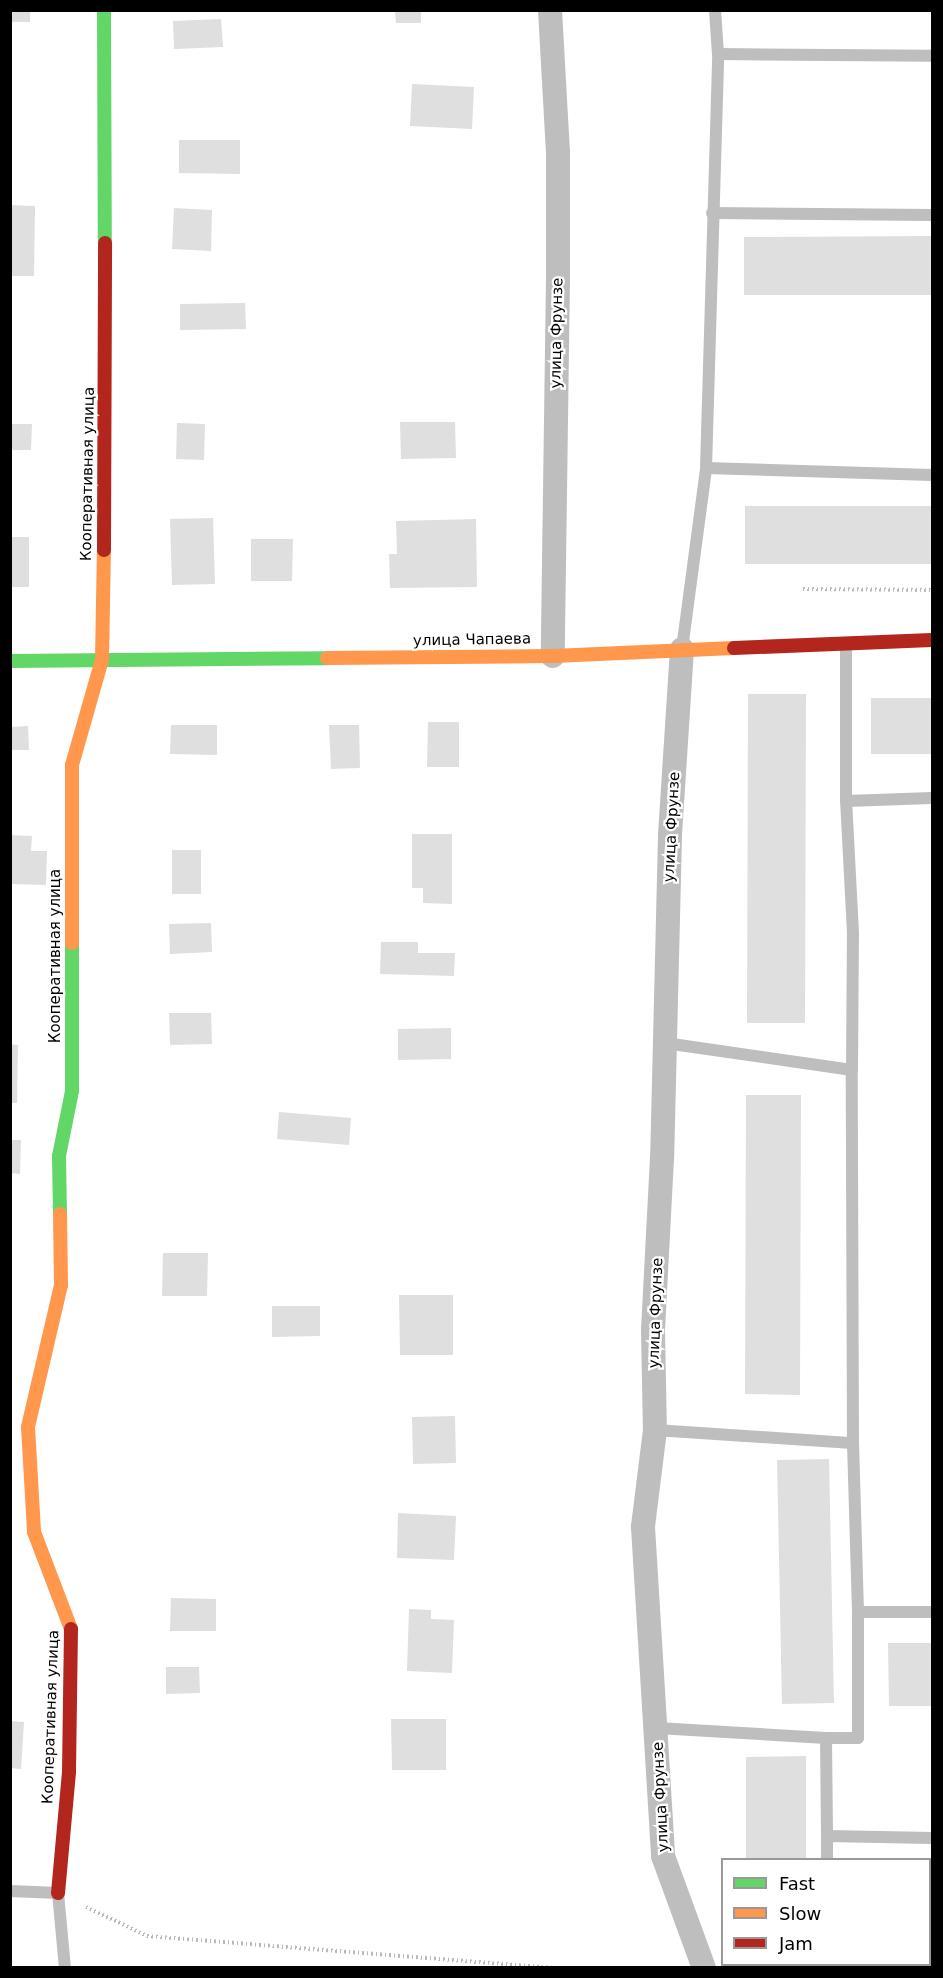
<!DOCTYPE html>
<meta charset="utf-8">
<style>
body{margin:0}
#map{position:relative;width:943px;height:1978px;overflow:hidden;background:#fff;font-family:"DejaVu Sans",sans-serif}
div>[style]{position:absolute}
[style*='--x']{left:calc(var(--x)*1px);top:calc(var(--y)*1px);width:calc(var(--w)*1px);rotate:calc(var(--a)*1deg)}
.building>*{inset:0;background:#dfdfdf}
.path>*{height:4px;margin-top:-2px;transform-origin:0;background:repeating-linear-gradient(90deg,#b9b9b9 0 1.5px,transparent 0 4.5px)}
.lane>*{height:12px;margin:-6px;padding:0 6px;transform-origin:6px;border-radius:6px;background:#bebebe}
.street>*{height:24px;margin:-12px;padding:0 12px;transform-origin:12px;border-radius:12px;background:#bebebe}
.fast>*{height:14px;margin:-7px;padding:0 7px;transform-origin:7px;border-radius:7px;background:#63d668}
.slow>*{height:14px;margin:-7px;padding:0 7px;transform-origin:7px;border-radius:7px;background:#ff974d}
.jam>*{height:14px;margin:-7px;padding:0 7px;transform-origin:7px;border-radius:7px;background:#b3261e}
span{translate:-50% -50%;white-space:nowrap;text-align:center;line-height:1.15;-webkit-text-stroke:4.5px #fff;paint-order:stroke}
.street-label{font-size:15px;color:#000}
.frame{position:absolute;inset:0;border:12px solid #000;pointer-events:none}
.legend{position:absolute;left:721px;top:1858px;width:210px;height:108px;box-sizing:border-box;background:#fff;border:2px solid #999;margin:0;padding:8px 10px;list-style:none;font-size:18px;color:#000}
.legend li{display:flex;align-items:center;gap:12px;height:30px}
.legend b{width:30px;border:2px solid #999}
</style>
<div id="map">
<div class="building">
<div style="clip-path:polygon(10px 10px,30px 10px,30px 22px,10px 22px)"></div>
<div style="clip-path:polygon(395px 10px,421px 10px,421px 23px,396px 23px)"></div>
<div style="clip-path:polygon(221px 19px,223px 47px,174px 49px,173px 21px)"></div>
<div style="clip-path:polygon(412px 84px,474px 87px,472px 129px,410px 126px)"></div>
<div style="clip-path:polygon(179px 140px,240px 140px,240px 174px,179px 173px)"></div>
<div style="clip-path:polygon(10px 205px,35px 206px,34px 276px,10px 276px)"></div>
<div style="clip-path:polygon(174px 208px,212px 210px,211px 251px,172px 249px)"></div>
<div style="clip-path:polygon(932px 236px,932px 295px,744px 295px,744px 237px)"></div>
<div style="clip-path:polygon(245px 303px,246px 329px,180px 330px,180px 304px)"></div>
<div style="clip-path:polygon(400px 422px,455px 422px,456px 458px,401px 459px)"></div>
<div style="clip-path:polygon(177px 423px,205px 424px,204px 460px,176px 459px)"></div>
<div style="clip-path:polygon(10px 424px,32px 424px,31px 450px,10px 450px)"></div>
<div style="clip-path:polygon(745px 506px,932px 506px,932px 564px,745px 564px)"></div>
<div style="clip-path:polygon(213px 518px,215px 584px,172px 585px,170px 519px)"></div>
<div style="clip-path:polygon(476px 519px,477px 587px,390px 588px,389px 554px,397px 554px,396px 521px)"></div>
<div style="clip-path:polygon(10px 537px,29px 537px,29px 587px,10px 587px)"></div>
<div style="clip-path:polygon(251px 539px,293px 539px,292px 581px,251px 581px)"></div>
<div style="clip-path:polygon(748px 694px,806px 694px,805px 1023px,747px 1023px)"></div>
<div style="clip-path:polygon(871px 698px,932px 698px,932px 754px,871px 754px)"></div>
<div style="clip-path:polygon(428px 722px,459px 722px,459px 767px,427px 767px)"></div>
<div style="clip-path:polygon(171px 725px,217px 725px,217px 755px,170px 754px)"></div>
<div style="clip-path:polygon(329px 725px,359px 725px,360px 768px,331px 769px)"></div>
<div style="clip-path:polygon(28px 726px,29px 750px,10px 750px,10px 727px)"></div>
<div style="clip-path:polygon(412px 834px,452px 834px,452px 904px,423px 903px,423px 888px,412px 888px)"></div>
<div style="clip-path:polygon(10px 835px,32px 836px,31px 851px,47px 851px,46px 885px,10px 884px)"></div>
<div style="clip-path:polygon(172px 850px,201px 850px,201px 894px,172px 894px)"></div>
<div style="clip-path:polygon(211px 923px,212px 952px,170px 954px,169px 924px)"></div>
<div style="clip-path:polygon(381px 942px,418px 942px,418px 953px,455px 953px,454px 976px,380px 974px)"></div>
<div style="clip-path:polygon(169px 1013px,211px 1013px,212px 1044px,170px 1045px)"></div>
<div style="clip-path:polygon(451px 1028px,451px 1059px,398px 1060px,398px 1029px)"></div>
<div style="clip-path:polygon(10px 1044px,18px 1045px,17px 1103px,10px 1103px)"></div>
<div style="clip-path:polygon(746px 1095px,801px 1095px,800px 1395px,745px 1394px)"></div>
<div style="clip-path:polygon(279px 1112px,351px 1118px,349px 1145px,277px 1139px)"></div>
<div style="clip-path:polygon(10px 1140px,21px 1140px,20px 1174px,10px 1173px)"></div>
<div style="clip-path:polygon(163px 1253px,208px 1253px,207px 1296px,162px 1296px)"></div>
<div style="clip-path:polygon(399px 1295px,453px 1295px,453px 1355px,400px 1355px)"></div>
<div style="clip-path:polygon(272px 1306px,320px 1306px,320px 1336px,272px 1337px)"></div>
<div style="clip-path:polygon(455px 1416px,456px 1463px,413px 1464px,412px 1417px)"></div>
<div style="clip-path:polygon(829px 1459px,834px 1703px,782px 1704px,777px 1460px)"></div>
<div style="clip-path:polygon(398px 1513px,456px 1516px,454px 1560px,397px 1558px)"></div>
<div style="clip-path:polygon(171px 1598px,216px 1599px,216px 1631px,170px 1631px)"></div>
<div style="clip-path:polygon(409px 1609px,431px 1610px,431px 1619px,454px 1620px,452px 1673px,407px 1671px)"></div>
<div style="clip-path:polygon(888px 1643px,932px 1643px,932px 1706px,889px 1706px)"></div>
<div style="clip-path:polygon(166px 1667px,199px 1667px,200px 1693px,166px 1694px)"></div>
<div style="clip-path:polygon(391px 1719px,446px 1719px,446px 1770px,392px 1770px)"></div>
<div style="clip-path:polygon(10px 1721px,24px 1722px,21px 1769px,10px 1768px)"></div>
<div style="clip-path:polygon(806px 1756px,806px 1860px,746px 1860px,746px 1757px)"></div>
<div style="clip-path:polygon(930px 1858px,932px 1858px,932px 1920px,930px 1920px)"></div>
</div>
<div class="path">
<div style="--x:803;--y:589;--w:129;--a:0.4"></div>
<div style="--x:86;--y:1907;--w:68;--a:25.4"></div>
<div style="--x:147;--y:1936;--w:409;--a:4.5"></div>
</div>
<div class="lane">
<div style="--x:718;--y:54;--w:214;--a:0.5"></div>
<div style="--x:712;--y:213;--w:220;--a:0.5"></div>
<div style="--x:706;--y:468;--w:226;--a:1.8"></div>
<div style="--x:846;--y:646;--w:155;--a:90"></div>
<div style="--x:846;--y:801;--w:86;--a:-2"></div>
<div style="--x:682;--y:649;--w:183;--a:-82.4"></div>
<div style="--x:706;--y:468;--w:414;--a:-88.3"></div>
<div style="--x:718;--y:54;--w:44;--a:-93.9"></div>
<div style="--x:665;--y:1043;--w:189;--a:8.2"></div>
<div style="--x:852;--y:1070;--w:137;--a:-89.6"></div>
<div style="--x:853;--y:933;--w:132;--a:-93"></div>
<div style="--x:655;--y:1430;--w:198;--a:3.8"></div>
<div style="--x:853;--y:1443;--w:373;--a:-90.2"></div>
<div style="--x:853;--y:1443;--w:169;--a:88.3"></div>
<div style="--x:657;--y:1728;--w:169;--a:3.4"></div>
<div style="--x:826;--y:1738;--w:98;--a:89.4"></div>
<div style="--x:826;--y:1738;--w:32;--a:0"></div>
<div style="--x:858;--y:1738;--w:126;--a:-90"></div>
<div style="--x:858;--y:1612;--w:74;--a:0"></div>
<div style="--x:827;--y:1860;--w:24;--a:-90"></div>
<div style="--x:827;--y:1836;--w:105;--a:1.1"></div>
<div style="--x:10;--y:1891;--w:48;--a:2.4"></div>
<div style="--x:58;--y:1893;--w:75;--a:84.7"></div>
</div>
<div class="street">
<div style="--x:550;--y:10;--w:142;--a:86.8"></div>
<div style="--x:558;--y:152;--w:125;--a:90"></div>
<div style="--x:558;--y:277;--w:379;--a:90.8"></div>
<div style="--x:682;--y:649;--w:187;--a:93.7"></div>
<div style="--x:670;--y:836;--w:322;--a:91.4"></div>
<div style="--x:662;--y:1158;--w:172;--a:93"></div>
<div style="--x:653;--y:1330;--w:100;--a:88.9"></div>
<div style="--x:655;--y:1430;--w:98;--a:97.1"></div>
<div style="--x:643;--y:1527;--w:330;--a:86.5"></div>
<div style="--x:663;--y:1856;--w:119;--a:69.9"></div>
</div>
<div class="fast">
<div style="--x:104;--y:10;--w:233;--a:89.8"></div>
<div style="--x:10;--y:661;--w:317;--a:-0.5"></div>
<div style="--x:60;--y:1214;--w:58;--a:-91"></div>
<div style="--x:59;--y:1156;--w:66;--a:-78.7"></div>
<div style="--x:72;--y:1091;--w:148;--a:-90"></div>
</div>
<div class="slow">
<div style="--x:327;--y:658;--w:226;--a:-0.5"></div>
<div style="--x:553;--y:656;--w:181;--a:-2.5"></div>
<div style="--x:72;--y:943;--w:178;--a:-90"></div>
<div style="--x:72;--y:765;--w:109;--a:-74.1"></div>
<div style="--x:102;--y:660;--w:110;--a:-89"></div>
<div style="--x:60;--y:1214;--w:71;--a:89.2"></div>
<div style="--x:61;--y:1285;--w:146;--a:103.1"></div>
<div style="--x:28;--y:1427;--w:105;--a:86.7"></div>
<div style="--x:34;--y:1532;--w:104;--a:69.1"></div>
</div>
<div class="jam">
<div style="--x:104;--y:550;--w:307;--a:-89.8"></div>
<div style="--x:734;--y:648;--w:198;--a:-2.3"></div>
<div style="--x:58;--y:1893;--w:122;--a:-84.8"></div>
<div style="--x:69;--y:1771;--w:142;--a:-89.2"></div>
</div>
<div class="street-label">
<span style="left:557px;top:333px;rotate:-89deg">улица Фрунзе</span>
<span style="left:88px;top:474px;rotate:-89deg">Кооперативная улица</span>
<span style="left:472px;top:640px;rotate:-1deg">улица Чапаева</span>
<span style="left:672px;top:827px;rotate:-87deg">улица Фрунзе</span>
<span style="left:56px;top:956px;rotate:-90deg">Кооперативная улица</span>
<span style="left:656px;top:1313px;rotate:-88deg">улица Фрунзе</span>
<span style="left:51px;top:1717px;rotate:-88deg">Кооперативная улица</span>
<span style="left:661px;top:1797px;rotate:-93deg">улица Фрунзе</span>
</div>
<div class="frame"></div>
<ul class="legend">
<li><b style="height:8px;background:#63d668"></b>Fast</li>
<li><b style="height:8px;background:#ff974d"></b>Slow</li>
<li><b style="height:8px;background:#b3261e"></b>Jam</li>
</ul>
</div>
